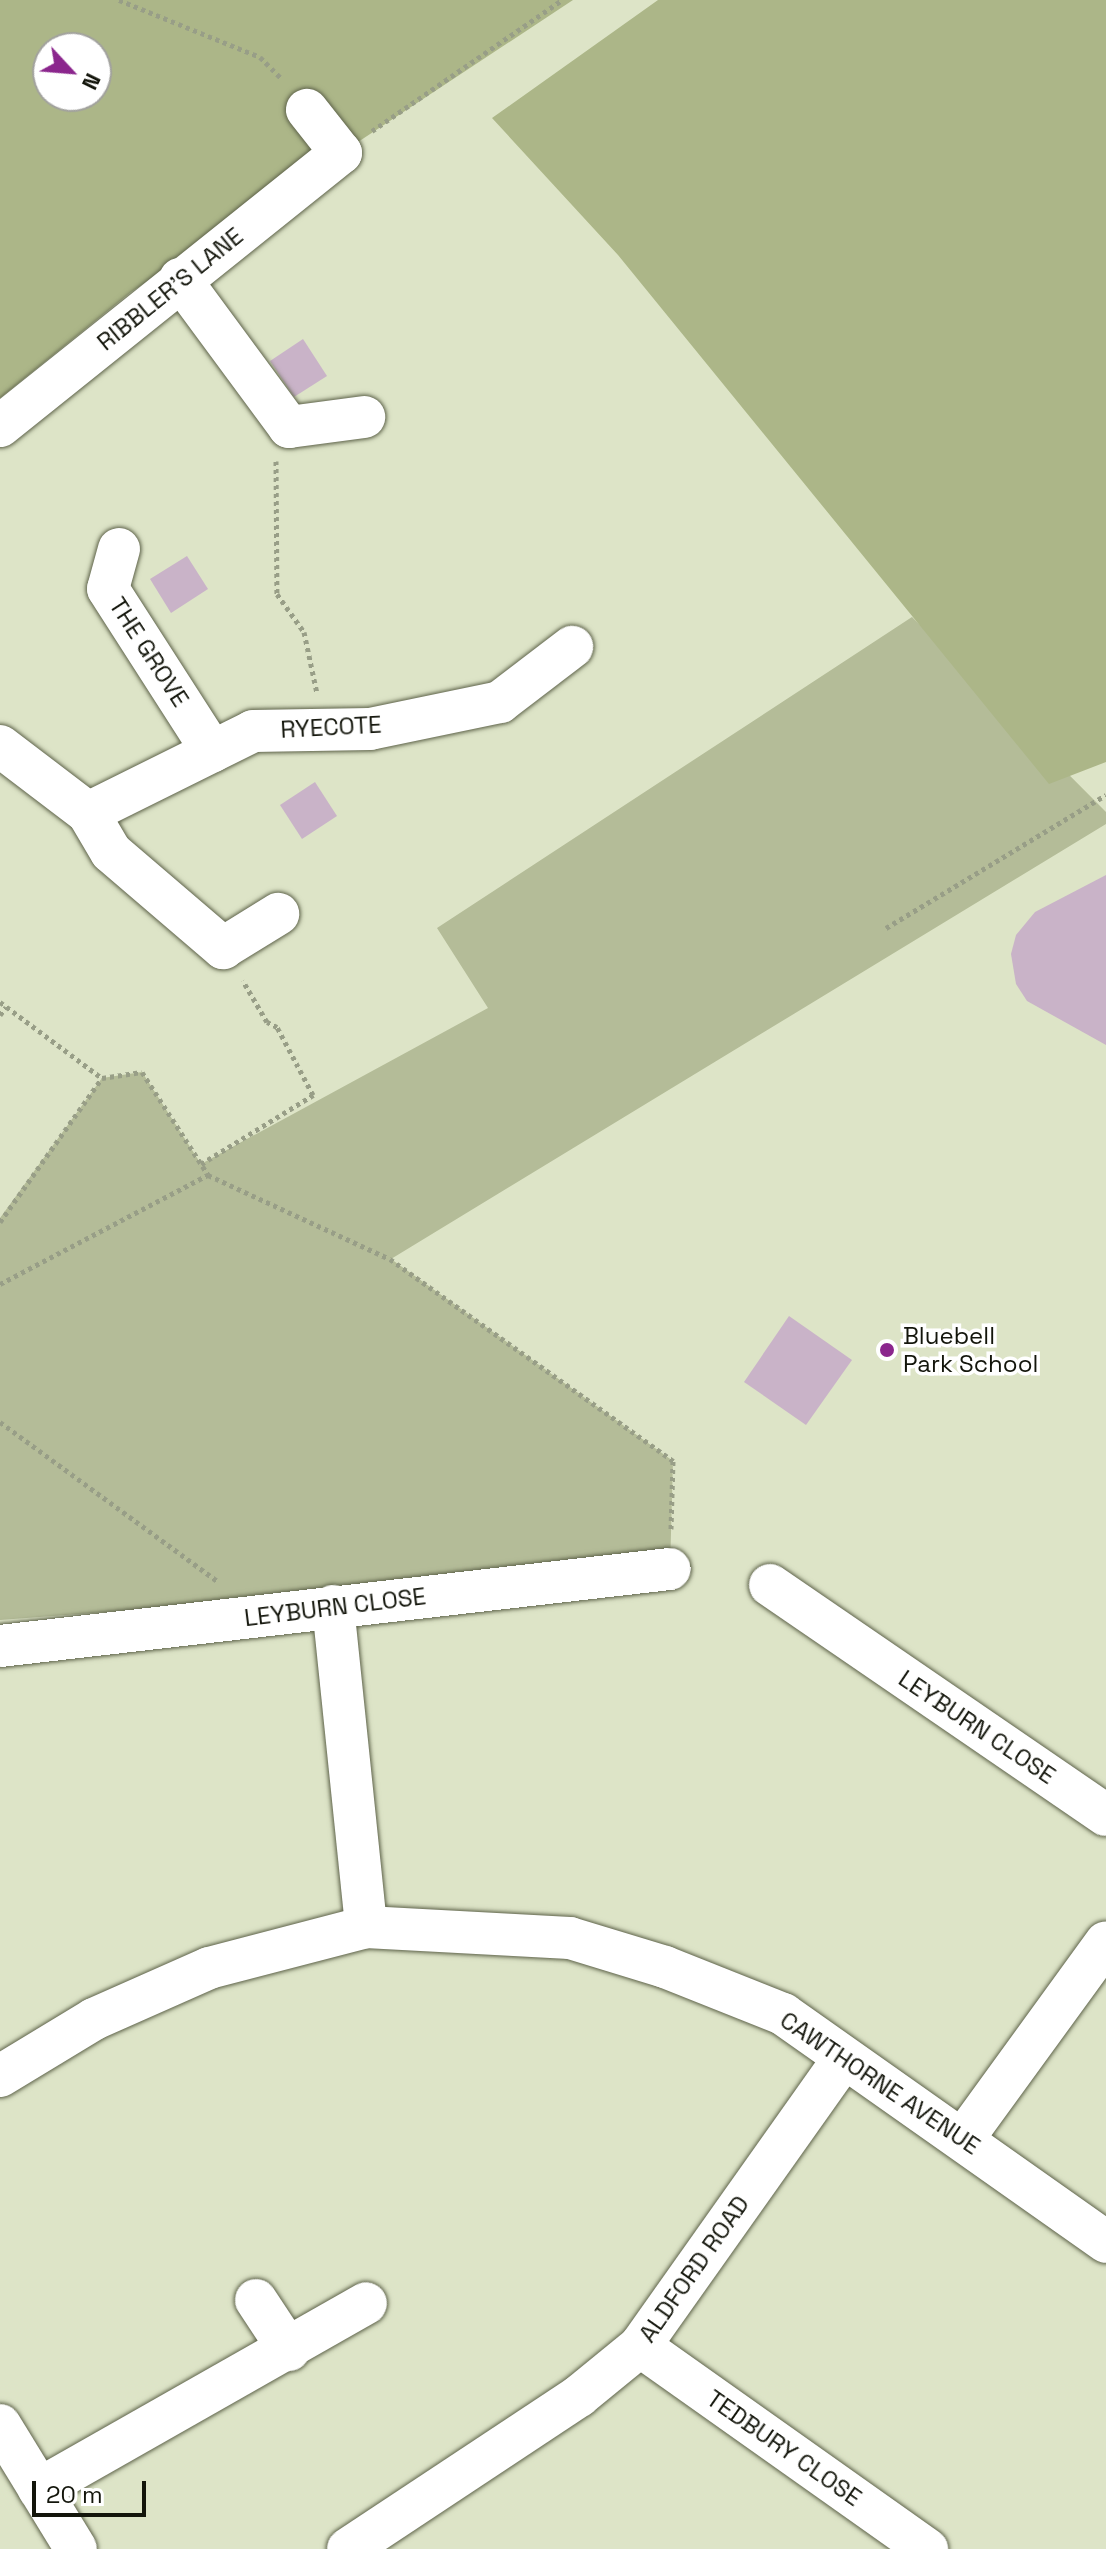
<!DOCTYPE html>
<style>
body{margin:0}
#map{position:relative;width:1106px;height:2549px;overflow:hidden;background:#dde4c7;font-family:"Space Grotesk",sans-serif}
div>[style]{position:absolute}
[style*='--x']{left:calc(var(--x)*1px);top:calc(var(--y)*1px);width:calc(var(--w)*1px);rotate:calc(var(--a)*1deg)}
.green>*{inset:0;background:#b4bc98}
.forest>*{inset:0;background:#acb688}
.building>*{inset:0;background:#c9b3c8}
.path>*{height:5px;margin-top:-2.5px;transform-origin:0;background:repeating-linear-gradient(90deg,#989e87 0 4px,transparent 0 8px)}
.roads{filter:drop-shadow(0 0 2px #5e634a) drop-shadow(0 0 2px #5e634a)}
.street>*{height:42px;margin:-21px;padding:0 21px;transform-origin:21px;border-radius:21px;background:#fff}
.dots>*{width:22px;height:22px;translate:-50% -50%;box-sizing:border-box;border:4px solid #fff;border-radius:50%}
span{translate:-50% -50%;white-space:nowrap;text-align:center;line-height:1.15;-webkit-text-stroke:7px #fff;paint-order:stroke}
.street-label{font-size:24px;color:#13150b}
.poi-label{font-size:24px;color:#13150b}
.left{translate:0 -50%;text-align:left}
.north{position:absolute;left:32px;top:32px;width:80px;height:80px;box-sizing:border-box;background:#fff;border:2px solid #a1a19d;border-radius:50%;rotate:116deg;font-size:22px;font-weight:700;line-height:32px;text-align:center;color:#13150b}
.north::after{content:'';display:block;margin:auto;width:28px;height:36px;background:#8b268d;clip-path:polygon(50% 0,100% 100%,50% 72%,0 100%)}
.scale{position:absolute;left:32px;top:2481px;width:114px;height:36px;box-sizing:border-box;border:4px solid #13150b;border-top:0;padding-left:10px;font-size:24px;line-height:28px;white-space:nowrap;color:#13150b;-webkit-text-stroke:6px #fff;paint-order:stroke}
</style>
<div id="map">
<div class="green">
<div style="clip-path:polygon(912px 617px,1106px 812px,1106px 824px,391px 1259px,673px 1461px,670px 1569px,0 1620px,0 1218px,102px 1078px,142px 1072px,201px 1164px,488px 1008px,437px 928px)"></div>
</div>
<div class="forest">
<div style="clip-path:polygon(evenodd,0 0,573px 0,131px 292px,0 398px,0 0,48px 48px,96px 48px,96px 96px,48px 96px,48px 48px)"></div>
<div style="clip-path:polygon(658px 0,1106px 0,1106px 762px,1049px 784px,618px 255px,492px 118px)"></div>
</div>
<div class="building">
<div style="clip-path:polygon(303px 339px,327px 376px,294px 397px,270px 361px)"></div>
<div style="clip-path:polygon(187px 556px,208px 589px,171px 613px,150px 579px)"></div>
<div style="clip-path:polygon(315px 782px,337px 816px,302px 839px,280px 805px)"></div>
<div style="clip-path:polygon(1106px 875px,1106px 1045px,1027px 1001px,1016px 984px,1011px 954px,1016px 935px,1035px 912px)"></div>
<div style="clip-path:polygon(789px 1316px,852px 1360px,806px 1425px,744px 1382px)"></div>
</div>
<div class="path">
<div style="--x:119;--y:0;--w:152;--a:22"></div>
<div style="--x:260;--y:57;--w:31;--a:45"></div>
<div style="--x:372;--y:131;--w:231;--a:-34.6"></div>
<div style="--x:276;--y:461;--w:133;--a:89.6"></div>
<div style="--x:277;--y:594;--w:47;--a:54.6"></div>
<div style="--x:304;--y:632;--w:62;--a:78"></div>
<div style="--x:886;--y:928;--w:257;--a:-31.2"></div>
<div style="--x:0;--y:1002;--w:127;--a:36.7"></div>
<div style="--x:0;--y:1015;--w:10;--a:-53"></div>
<div style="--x:201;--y:1164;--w:132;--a:-31.6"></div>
<div style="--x:313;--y:1095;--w:77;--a:-117.9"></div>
<div style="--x:277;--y:1027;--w:11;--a:-153"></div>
<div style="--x:267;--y:1022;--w:48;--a:-120.3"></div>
<div style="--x:0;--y:1222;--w:176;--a:-54.7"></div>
<div style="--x:102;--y:1078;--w:40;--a:-8.5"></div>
<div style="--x:142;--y:1072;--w:122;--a:57.3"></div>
<div style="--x:0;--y:1284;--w:235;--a:-27.7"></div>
<div style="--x:208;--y:1175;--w:200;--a:24.8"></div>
<div style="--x:390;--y:1259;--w:348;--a:35.5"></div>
<div style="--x:673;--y:1461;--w:68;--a:91.7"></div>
<div style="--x:0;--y:1422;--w:269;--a:36.2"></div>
</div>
<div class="roads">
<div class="street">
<div style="--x:180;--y:279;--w:184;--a:53.6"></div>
<div style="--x:289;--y:427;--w:76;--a:-7.6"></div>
<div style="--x:0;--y:426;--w:437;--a:-38.7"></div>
<div style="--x:341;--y:153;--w:55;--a:-128.3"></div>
<div style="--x:119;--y:549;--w:41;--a:105.4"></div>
<div style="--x:108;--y:589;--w:193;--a:57.3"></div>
<div style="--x:0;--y:746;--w:111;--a:37.3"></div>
<div style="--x:88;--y:813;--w:45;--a:59.5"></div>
<div style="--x:111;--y:852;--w:148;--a:40.6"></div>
<div style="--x:223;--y:948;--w:65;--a:-31.7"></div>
<div style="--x:88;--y:813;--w:184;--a:-26.4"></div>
<div style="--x:253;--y:731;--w:117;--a:-1"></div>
<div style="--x:370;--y:729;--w:133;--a:-11.7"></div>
<div style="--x:500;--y:702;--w:91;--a:-37.4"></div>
<div style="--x:770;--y:1585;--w:407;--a:34.4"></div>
<div style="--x:333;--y:1606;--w:323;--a:84.1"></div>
<div style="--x:0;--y:1646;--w:674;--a:-6.56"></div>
<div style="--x:0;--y:2076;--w:110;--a:-31.2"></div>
<div style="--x:94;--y:2019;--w:126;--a:-23.9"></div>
<div style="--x:209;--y:1968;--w:162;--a:-14.6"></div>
<div style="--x:366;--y:1927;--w:204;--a:3.1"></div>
<div style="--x:570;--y:1938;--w:99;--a:17"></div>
<div style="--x:665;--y:1967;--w:127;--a:21.7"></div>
<div style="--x:783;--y:2014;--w:395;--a:35.2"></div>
<div style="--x:963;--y:2139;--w:243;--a:-54"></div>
<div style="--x:256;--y:2300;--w:60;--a:56.6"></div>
<div style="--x:640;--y:2346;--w:352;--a:35.3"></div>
<div style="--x:0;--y:2425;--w:145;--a:58.5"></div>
<div style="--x:39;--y:2489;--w:376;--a:-29.6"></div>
<div style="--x:348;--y:2549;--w:277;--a:-33.5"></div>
<div style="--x:579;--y:2396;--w:79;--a:-39.3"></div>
<div style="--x:640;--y:2346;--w:352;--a:-54.7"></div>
</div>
</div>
<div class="dots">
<div style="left:887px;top:1350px;background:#8b268d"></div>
</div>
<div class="street-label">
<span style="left:170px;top:289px;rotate:-39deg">RIBBLER'S LANE</span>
<span style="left:149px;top:652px;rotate:57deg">THE GROVE</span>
<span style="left:331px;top:727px;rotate:-3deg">RYECOTE</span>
<span style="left:335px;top:1607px;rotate:-7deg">LEYBURN CLOSE</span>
<span style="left:977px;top:1727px;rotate:34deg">LEYBURN CLOSE</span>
<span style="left:880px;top:2083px;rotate:34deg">CAWTHORNE AVENUE</span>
<span style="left:694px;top:2269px;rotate:-55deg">ALDFORD ROAD</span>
<span style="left:784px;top:2448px;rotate:35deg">TEDBURY CLOSE</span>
</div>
<div class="poi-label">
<span class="left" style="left:903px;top:1350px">Bluebell<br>Park School</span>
</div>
<div class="north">N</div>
<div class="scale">20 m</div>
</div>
